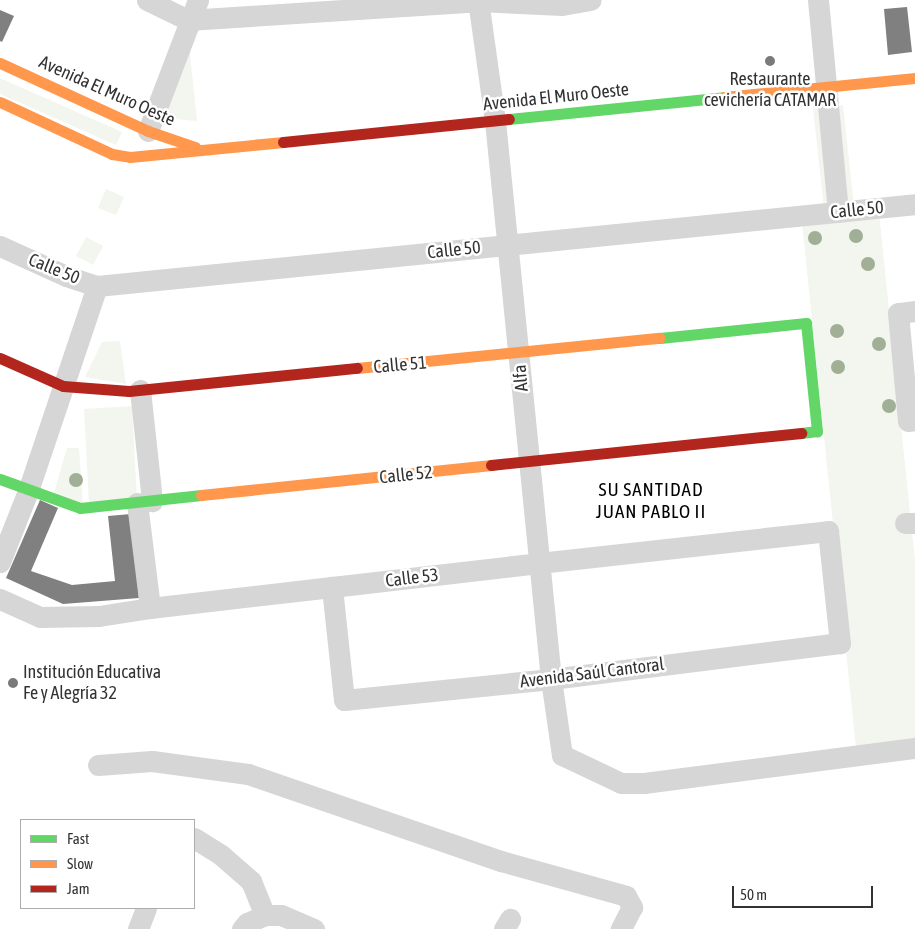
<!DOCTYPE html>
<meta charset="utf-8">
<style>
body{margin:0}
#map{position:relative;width:915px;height:929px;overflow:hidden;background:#fff;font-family:"Asap Condensed",sans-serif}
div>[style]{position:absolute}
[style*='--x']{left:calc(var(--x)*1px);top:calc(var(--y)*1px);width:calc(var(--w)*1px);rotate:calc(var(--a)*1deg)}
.green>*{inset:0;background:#f2f6ee}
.building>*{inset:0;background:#808080}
.street>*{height:21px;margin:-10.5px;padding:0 10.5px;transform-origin:10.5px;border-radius:10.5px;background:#d6d6d6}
.fast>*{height:11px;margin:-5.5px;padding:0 5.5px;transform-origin:5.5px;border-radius:5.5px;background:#63d668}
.slow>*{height:11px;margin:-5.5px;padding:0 5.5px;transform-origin:5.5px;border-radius:5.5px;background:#ff974d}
.jam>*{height:11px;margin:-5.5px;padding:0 5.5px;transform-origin:5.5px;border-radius:5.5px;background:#b3261e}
.trees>*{width:14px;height:14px;margin:-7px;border-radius:50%;background:#a0af95}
.dots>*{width:14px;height:14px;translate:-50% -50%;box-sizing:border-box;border:2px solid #fff;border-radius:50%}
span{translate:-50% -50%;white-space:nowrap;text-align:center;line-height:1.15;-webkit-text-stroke:5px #fff;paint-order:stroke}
.poi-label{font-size:18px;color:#323232}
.left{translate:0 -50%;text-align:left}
.street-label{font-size:18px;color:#323232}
.neighbourhood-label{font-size:19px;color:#000;letter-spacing:1px}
.legend{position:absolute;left:20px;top:819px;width:175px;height:90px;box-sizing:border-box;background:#fff;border:1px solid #adadad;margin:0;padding:6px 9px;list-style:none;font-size:15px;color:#323232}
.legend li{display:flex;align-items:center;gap:10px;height:25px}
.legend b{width:25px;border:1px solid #adadad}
.scale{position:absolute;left:732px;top:886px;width:141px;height:22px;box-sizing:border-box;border:2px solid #323232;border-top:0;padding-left:6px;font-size:15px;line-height:18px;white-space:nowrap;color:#323232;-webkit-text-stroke:4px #fff;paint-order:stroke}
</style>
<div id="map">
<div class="green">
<div style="clip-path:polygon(189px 45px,197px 121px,175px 119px,163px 111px)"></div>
<div style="clip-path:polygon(0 78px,122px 132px,116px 145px,0 94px)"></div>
<div style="clip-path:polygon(843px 105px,855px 215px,879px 213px,915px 561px,915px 742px,856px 748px,802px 222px,825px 219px,813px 108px)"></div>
<div style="clip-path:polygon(106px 189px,124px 197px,116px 215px,98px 208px)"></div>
<div style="clip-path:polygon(86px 237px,103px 246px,93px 265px,76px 256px)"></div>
<div style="clip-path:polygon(120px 341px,126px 384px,85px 377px,102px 342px)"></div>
<div style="clip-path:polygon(132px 406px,137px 500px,89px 503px,84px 409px)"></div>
<div style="clip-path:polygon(67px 448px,79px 448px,83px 505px,53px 496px)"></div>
</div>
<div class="building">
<div style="clip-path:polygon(907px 7px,912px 52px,888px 55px,884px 9px)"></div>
<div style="clip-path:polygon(0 10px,14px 16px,2px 42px,0 41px)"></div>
<div style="clip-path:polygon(40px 500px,58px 508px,31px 571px,72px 585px,115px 581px,108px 516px,131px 514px,139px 598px,63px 604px,6px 578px)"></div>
</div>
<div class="street">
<div style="--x:147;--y:0;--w:46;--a:26"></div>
<div style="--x:188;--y:20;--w:291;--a:-3.7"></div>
<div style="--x:478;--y:1;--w:84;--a:2.7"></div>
<div style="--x:562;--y:5;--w:29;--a:-10"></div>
<div style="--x:478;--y:0;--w:122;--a:82"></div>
<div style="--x:495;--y:121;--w:561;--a:84.27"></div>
<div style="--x:551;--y:679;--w:77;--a:81.8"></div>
<div style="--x:562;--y:755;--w:65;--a:25.4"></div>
<div style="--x:621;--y:783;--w:23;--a:0"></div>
<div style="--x:644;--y:783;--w:273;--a:-7.4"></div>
<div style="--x:818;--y:0;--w:213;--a:84.6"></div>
<div style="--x:148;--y:131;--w:140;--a:-69.1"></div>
<div style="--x:0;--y:246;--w:72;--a:24.4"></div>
<div style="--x:66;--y:276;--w:33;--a:18"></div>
<div style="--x:97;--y:286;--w:822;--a:-5.72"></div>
<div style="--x:915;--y:311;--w:17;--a:173"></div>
<div style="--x:898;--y:313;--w:108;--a:84.7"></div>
<div style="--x:908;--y:421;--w:7;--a:-8"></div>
<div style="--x:140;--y:390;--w:112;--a:83.8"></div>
<div style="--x:137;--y:503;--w:106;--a:82.9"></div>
<div style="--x:905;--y:523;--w:10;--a:0"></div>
<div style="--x:0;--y:562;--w:76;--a:-68.5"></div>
<div style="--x:28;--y:491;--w:216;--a:-71.4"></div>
<div style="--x:0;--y:599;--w:44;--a:24.2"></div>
<div style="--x:40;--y:617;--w:59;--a:-1"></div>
<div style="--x:99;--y:616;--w:52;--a:-8.9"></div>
<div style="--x:150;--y:608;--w:183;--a:-6.6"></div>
<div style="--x:332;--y:587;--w:208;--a:-6.6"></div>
<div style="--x:539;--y:563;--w:291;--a:-6.3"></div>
<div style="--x:828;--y:531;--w:113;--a:83.9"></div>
<div style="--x:840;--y:643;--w:291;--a:172.9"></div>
<div style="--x:551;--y:679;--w:208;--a:174.2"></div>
<div style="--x:344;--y:700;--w:114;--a:-96.1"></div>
<div style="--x:98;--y:765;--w:54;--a:-4.2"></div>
<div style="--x:152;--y:761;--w:97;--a:7.7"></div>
<div style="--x:248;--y:774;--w:268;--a:19"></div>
<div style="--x:501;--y:861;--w:130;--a:15.6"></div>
<div style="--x:626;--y:896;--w:13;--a:61"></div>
<div style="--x:632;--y:907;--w:25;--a:117"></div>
<div style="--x:194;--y:838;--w:32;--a:32"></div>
<div style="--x:221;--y:855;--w:40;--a:41"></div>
<div style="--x:251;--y:881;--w:37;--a:68"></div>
<div style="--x:138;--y:929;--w:22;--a:-69"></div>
<div style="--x:242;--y:929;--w:8;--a:-50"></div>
<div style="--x:247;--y:923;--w:20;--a:-24"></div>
<div style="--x:265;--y:915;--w:16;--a:0"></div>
<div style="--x:281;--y:915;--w:36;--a:23"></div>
<div style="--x:504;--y:929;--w:12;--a:-59"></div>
</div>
<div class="fast">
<div style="--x:509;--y:119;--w:216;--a:-5.8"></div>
<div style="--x:660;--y:338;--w:147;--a:-5.9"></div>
<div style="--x:806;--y:323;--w:109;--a:84.2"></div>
<div style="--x:817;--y:431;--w:16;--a:173"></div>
<div style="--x:0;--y:479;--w:85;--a:19.9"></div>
<div style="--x:80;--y:508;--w:122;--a:-6.1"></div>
</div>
<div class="slow">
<div style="--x:0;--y:63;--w:163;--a:24.7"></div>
<div style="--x:148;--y:131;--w:50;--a:18.8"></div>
<div style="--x:724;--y:97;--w:192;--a:-5.7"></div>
<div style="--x:0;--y:102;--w:123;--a:24.9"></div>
<div style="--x:112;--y:154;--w:18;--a:9"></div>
<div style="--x:130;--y:157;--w:154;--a:-5.6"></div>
<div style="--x:357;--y:368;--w:304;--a:-5.7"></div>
<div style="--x:201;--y:495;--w:292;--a:-5.9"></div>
</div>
<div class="jam">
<div style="--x:283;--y:142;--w:227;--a:-5.8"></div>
<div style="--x:0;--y:358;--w:69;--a:24"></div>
<div style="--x:63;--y:386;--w:66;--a:4.3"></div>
<div style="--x:129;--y:391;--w:229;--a:-5.8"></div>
<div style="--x:491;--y:465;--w:312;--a:-5.9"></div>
</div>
<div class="trees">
<div style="left:856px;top:236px"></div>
<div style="left:815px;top:238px"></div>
<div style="left:868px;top:264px"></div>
<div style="left:837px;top:331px"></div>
<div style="left:879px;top:344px"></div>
<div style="left:838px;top:367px"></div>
<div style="left:889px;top:406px"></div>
<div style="left:76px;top:480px"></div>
</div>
<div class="dots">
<div style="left:770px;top:61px;background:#7a7a7a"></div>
<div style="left:13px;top:683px;background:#7a7a7a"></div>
</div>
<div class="poi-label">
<span style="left:770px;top:90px">Restaurante<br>cevichería CATAMAR</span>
<span class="left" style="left:23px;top:683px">Institución Educativa<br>Fe y Alegría 32</span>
</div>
<div class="street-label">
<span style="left:107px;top:91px;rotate:24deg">Avenida El Muro Oeste</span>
<span style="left:556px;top:97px;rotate:-6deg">Avenida El Muro Oeste</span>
<span style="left:857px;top:210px;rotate:-6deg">Calle 50</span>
<span style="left:454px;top:250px;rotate:-6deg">Calle 50</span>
<span style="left:54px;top:269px;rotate:22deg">Calle 50</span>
<span style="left:400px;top:365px;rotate:-5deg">Calle 51</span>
<span style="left:521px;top:378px;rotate:-95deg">Alfa</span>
<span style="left:406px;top:475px;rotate:-6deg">Calle 52</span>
<span style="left:412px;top:578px;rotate:-7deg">Calle 53</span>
<span style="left:592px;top:673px;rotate:-7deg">Avenida Saúl Cantoral</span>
</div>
<div class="neighbourhood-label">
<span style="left:651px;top:501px">SU SANTIDAD<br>JUAN PABLO II</span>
</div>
<ul class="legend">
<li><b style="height:6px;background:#63d668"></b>Fast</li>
<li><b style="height:6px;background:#ff974d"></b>Slow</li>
<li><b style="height:6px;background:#b3261e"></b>Jam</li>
</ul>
<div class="scale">50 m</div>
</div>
